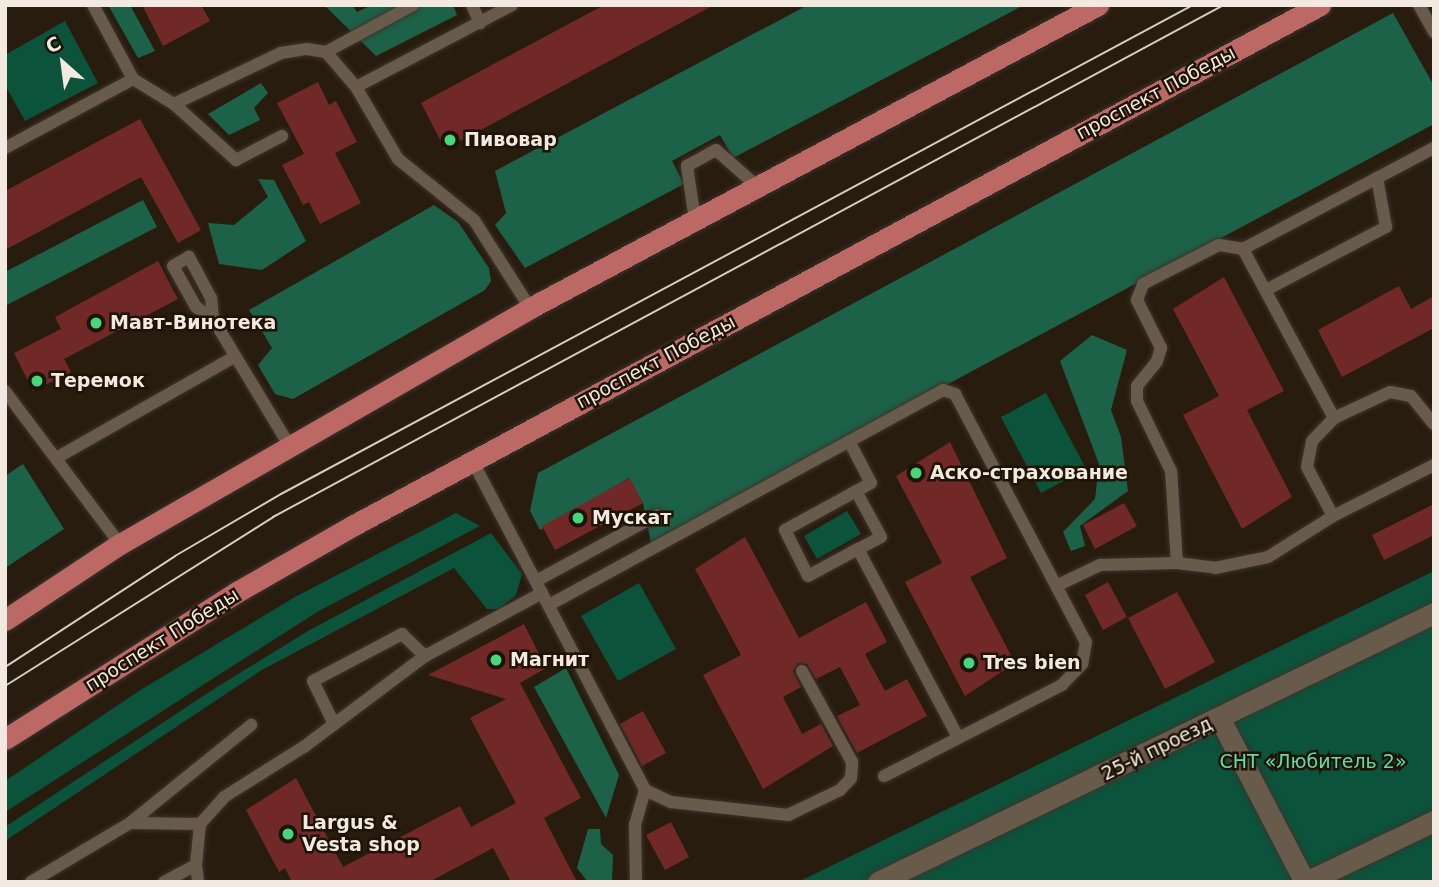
<!DOCTYPE html>
<meta charset="utf-8">
<style>
body{margin:0}
#map{position:relative;width:1439px;height:887px;overflow:hidden;background:#281c0f;font-family:"DejaVu Sans",sans-serif}
div>[style]{position:absolute}
[style*='--x']{left:calc(var(--x)*1px);top:calc(var(--y)*1px);width:calc(var(--w)*1px);rotate:calc(var(--a)*1deg)}
.green>*{inset:0;background:#0b533b}
.forest>*{inset:0;background:#1c6248}
.building>*{inset:0;background:#712927}
.roads{filter:drop-shadow(0 0 2px #3d342d) drop-shadow(0 0 2px #3d342d)}
.lane>*{height:12px;margin:-6px;padding:0 6px;transform-origin:6px;border-radius:6px;background:#695b4c}
.street>*{height:21px;margin:-10.5px;padding:0 10.5px;transform-origin:10.5px;border-radius:10.5px;background:#695b4c}
.primary>*{height:21px;margin:-10.5px;padding:0 10.5px;transform-origin:10.5px;border-radius:10.5px;background:#bc6865}
.tram>*{height:2px;margin:-1px;padding:0 1px;transform-origin:1px;border-radius:1px;background:#d5ccc2}
.dots>*{width:19px;height:19px;translate:-50% -50%;box-sizing:border-box;border:4px solid #1e1306;border-radius:50%}
span{translate:-50% -50%;white-space:nowrap;text-align:center;line-height:1.15;-webkit-text-stroke:5px #1e1306;paint-order:stroke}
.street-label{font-size:19px;color:#f2eae1}
.poi-label{font-size:19px;color:#f2eae1;font-weight:700}
.left{translate:0 -50%;text-align:left}
.park-label{font-size:19px;color:#60dbaa}
.frame{position:absolute;inset:0;border:7px solid #f2eae1;pointer-events:none}
.north{position:absolute;left:28px;top:28px;width:70px;height:70px;-webkit-text-stroke:5px #1e1306;paint-order:stroke;rotate:332deg;font-size:19px;font-weight:700;line-height:28px;text-align:center;color:#f2eae1}
.north::after{content:'';display:block;margin:auto;width:24px;height:32px;background:#f2eae1;clip-path:polygon(50% 0,100% 100%,50% 72%,0 100%)}
</style>
<div id="map">
<div class="green">
<div style="clip-path:polygon(65px 21px,98px 83px,25px 121px,5px 85px,5px 55px)"></div>
<div style="clip-path:polygon(1046px 393px,1086px 469px,1041px 493px,1001px 417px)"></div>
<div style="clip-path:polygon(847px 511px,861px 534px,817px 559px,804px 536px)"></div>
<div style="clip-path:polygon(456px 513px,480px 526px,317px 612px,5px 812px,5px 781px,142px 689px,295px 597px)"></div>
<div style="clip-path:polygon(491px 533px,522px 574px,516px 595px,499px 609px,487px 609px,454px 568px,260px 671px,5px 841px,5px 827px,217px 687px,308px 631px)"></div>
<div style="clip-path:polygon(1434px 571px,1434px 882px,798px 882px)"></div>
<div style="clip-path:polygon(639px 583px,676px 649px,618px 681px,581px 616px)"></div>
</div>
<div class="forest">
<div style="clip-path:polygon(108px 5px,130px 5px,155px 51px,138px 58px)"></div>
<div style="clip-path:polygon(324px 5px,352px 5px,357px 12px,372px 5px,453px 5px,457px 15px,376px 56px)"></div>
<div style="clip-path:polygon(808px 5px,1024px 5px,733px 158px,720px 135px,672px 161px,684px 184px,525px 268px,495px 225px,506px 213px,495px 171px)"></div>
<div style="clip-path:polygon(1393px 13px,1434px 86px,1434px 124px,651px 543px,643px 503px,629px 478px,540px 530px,530px 511px,538px 473px)"></div>
<div style="clip-path:polygon(261px 83px,268px 93px,254px 108px,260px 120px,229px 135px,208px 114px)"></div>
<div style="clip-path:polygon(258px 179px,274px 180px,306px 241px,262px 270px,219px 264px,208px 223px,234px 225px,268px 197px)"></div>
<div style="clip-path:polygon(143px 200px,157px 227px,5px 306px,5px 272px)"></div>
<div style="clip-path:polygon(434px 205px,458px 222px,489px 268px,491px 281px,485px 290px,293px 399px,275px 394px,258px 365px,272px 348px,249px 310px)"></div>
<div style="clip-path:polygon(1092px 335px,1127px 350px,1111px 410px,1121px 437px,1128px 491px,1080px 526px,1085px 546px,1071px 551px,1063px 532px,1095px 499px,1099px 464px,1060px 361px)"></div>
<div style="clip-path:polygon(23px 464px,64px 529px,5px 568px,5px 476px)"></div>
<div style="clip-path:polygon(566px 668px,619px 775px,606px 818px,534px 687px)"></div>
<div style="clip-path:polygon(588px 829px,600px 829px,601px 844px,613px 855px,612px 882px,588px 882px,577px 868px)"></div>
</div>
<div class="building">
<div style="clip-path:polygon(142px 5px,201px 5px,210px 21px,163px 46px)"></div>
<div style="clip-path:polygon(604px 5px,714px 5px,445px 149px,421px 103px)"></div>
<div style="clip-path:polygon(318px 82px,329px 105px,336px 101px,357px 142px,335px 153px,361px 203px,320px 224px,309px 202px,303px 205px,282px 165px,304px 154px,277px 103px)"></div>
<div style="clip-path:polygon(140px 119px,201px 230px,178px 243px,141px 177px,5px 250px,5px 191px)"></div>
<div style="clip-path:polygon(158px 261px,178px 299px,64px 359px,71px 372px,33px 391px,14px 353px,61px 329px,55px 317px)"></div>
<div style="clip-path:polygon(1224px 277px,1284px 391px,1247px 410px,1292px 497px,1242px 529px,1183px 415px,1219px 396px,1173px 309px)"></div>
<div style="clip-path:polygon(1399px 286px,1411px 309px,1434px 296px,1434px 328px,1342px 377px,1318px 330px)"></div>
<div style="clip-path:polygon(950px 442px,1007px 558px,970px 577px,1015px 663px,965px 696px,905px 582px,942px 563px,896px 476px)"></div>
<div style="clip-path:polygon(630px 478px,643px 503px,555px 550px,542px 526px)"></div>
<div style="clip-path:polygon(1124px 503px,1137px 526px,1095px 549px,1083px 525px)"></div>
<div style="clip-path:polygon(1434px 504px,1434px 535px,1384px 560px,1372px 535px)"></div>
<div style="clip-path:polygon(745px 537px,799px 638px,866px 602px,887px 642px,865px 654px,885px 691px,907px 679px,927px 716px,857px 753px,837px 716px,860px 705px,840px 667px,816px 679px,807px 664px,798px 663px,793px 671px,801px 687px,783px 697px,802px 734px,821px 724px,833px 746px,763px 789px,703px 675px,741px 655px,695px 569px)"></div>
<div style="clip-path:polygon(1108px 582px,1127px 617px,1103px 630px,1085px 595px)"></div>
<div style="clip-path:polygon(1177px 592px,1215px 662px,1165px 689px,1128px 618px)"></div>
<div style="clip-path:polygon(524px 624px,546px 668px,520px 683px,581px 798px,544px 818px,577px 882px,511px 882px,493px 848px,429px 882px,292px 882px,285px 868px,279px 872px,246px 810px,296px 778px,343px 867px,460px 806px,471px 827px,516px 803px,470px 718px,506px 699px,428px 675px)"></div>
<div style="clip-path:polygon(643px 711px,666px 753px,642px 766px,620px 724px)"></div>
<div style="clip-path:polygon(671px 822px,689px 857px,665px 870px,646px 835px)"></div>
</div>
<div class="roads">
<div class="lane">
<div style="--x:93;--y:5;--w:84;--a:61.6"></div>
<div style="--x:472;--y:5;--w:20;--a:66"></div>
<div style="--x:1419;--y:5;--w:31;--a:61"></div>
<div style="--x:326;--y:52;--w:99;--a:-28.4"></div>
<div style="--x:356;--y:87;--w:176;--a:-27.7"></div>
<div style="--x:174;--y:104;--w:84;--a:42.1"></div>
<div style="--x:236;--y:160;--w:52;--a:-27.6"></div>
<div style="--x:5;--y:148;--w:145;--a:-28.3"></div>
<div style="--x:133;--y:79;--w:48;--a:31.4"></div>
<div style="--x:174;--y:104;--w:119;--a:-25.5"></div>
<div style="--x:281;--y:53;--w:26;--a:-9"></div>
<div style="--x:307;--y:49;--w:19;--a:9"></div>
<div style="--x:326;--y:52;--w:46;--a:49.4"></div>
<div style="--x:356;--y:87;--w:83;--a:59.7"></div>
<div style="--x:398;--y:159;--w:97;--a:38.8"></div>
<div style="--x:474;--y:220;--w:104;--a:57.5"></div>
<div style="--x:695;--y:220;--w:55;--a:-98.4"></div>
<div style="--x:687;--y:166;--w:33;--a:-29"></div>
<div style="--x:716;--y:150;--w:56;--a:41.4"></div>
<div style="--x:1243;--y:249;--w:192;--a:61.7"></div>
<div style="--x:1266;--y:290;--w:136;--a:-27.7"></div>
<div style="--x:1386;--y:227;--w:50;--a:-100.4"></div>
<div style="--x:213;--y:319;--w:21;--a:-95"></div>
<div style="--x:211;--y:298;--w:47;--a:-118.2"></div>
<div style="--x:189;--y:257;--w:18;--a:151"></div>
<div style="--x:173;--y:266;--w:47;--a:60.7"></div>
<div style="--x:196;--y:307;--w:21;--a:35"></div>
<div style="--x:213;--y:319;--w:147;--a:58.9"></div>
<div style="--x:5;--y:391;--w:191;--a:53.1"></div>
<div style="--x:849;--y:441;--w:47;--a:62.4"></div>
<div style="--x:871;--y:483;--w:98;--a:151.3"></div>
<div style="--x:785;--y:530;--w:51;--a:63.4"></div>
<div style="--x:808;--y:576;--w:57;--a:-28.4"></div>
<div style="--x:858;--y:549;--w:213;--a:62"></div>
<div style="--x:58;--y:457;--w:202;--a:-29.6"></div>
<div style="--x:472;--y:460;--w:373;--a:62.3"></div>
<div style="--x:645;--y:790;--w:36;--a:106"></div>
<div style="--x:635;--y:825;--w:57;--a:89"></div>
<div style="--x:856;--y:491;--w:52;--a:61.5"></div>
<div style="--x:881;--y:537;--w:26;--a:152"></div>
<div style="--x:1333;--y:516;--w:55;--a:-118"></div>
<div style="--x:1307;--y:467;--w:26;--a:-79"></div>
<div style="--x:1312;--y:441;--w:32;--a:-46"></div>
<div style="--x:1334;--y:418;--w:62;--a:-24.9"></div>
<div style="--x:1390;--y:392;--w:21;--a:11"></div>
<div style="--x:1411;--y:396;--w:36;--a:51"></div>
<div style="--x:1177;--y:563;--w:92;--a:-93.7"></div>
<div style="--x:1171;--y:471;--w:78;--a:-115.9"></div>
<div style="--x:1137;--y:401;--w:15;--a:-90"></div>
<div style="--x:1137;--y:386;--w:32;--a:-51"></div>
<div style="--x:1157;--y:361;--w:14;--a:-73"></div>
<div style="--x:1161;--y:348;--w:54;--a:-116.6"></div>
<div style="--x:1137;--y:300;--w:17;--a:-69"></div>
<div style="--x:1143;--y:284;--w:85;--a:-27.2"></div>
<div style="--x:1219;--y:245;--w:24;--a:9"></div>
<div style="--x:1243;--y:249;--w:216;--a:-27.9"></div>
<div style="--x:536;--y:581;--w:138;--a:-28.6"></div>
<div style="--x:1058;--y:585;--w:47;--a:-25.5"></div>
<div style="--x:1100;--y:565;--w:77;--a:-1.5"></div>
<div style="--x:1177;--y:563;--w:38;--a:7"></div>
<div style="--x:1215;--y:568;--w:54;--a:-11.7"></div>
<div style="--x:1268;--y:557;--w:77;--a:-32.2"></div>
<div style="--x:1333;--y:516;--w:113;--a:-26.8"></div>
<div style="--x:549;--y:605;--w:449;--a:-28.6"></div>
<div style="--x:943;--y:390;--w:13;--a:18"></div>
<div style="--x:955;--y:394;--w:280;--a:62.2"></div>
<div style="--x:1086;--y:642;--w:22;--a:100"></div>
<div style="--x:1082;--y:664;--w:29;--a:134"></div>
<div style="--x:1062;--y:685;--w:200;--a:152.9"></div>
<div style="--x:334;--y:724;--w:48;--a:-116"></div>
<div style="--x:313;--y:681;--w:101;--a:-27.8"></div>
<div style="--x:402;--y:634;--w:32;--a:44"></div>
<div style="--x:645;--y:790;--w:29;--a:25"></div>
<div style="--x:671;--y:802;--w:118;--a:6.3"></div>
<div style="--x:788;--y:815;--w:58;--a:-25.7"></div>
<div style="--x:840;--y:790;--w:16;--a:-47"></div>
<div style="--x:851;--y:778;--w:16;--a:-86"></div>
<div style="--x:852;--y:762;--w:104;--a:-118.8"></div>
<div style="--x:130;--y:823;--w:70;--a:0.8"></div>
<div style="--x:196;--y:865;--w:17;--a:83"></div>
<div style="--x:31;--y:882;--w:115;--a:-30.8"></div>
<div style="--x:130;--y:823;--w:156;--a:-39"></div>
<div style="--x:164;--y:882;--w:36;--a:-28"></div>
<div style="--x:196;--y:865;--w:41;--a:-84.4"></div>
<div style="--x:200;--y:824;--w:36;--a:-48"></div>
<div style="--x:224;--y:797;--w:96;--a:-32.2"></div>
<div style="--x:305;--y:746;--w:150;--a:-36.9"></div>
<div style="--x:425;--y:656;--w:133;--a:-28.3"></div>
</div>
<div class="street">
<div style="--x:1220;--y:719;--w:184;--a:62.5"></div>
<div style="--x:878;--y:882;--w:618;--a:-25.82"></div>
<div style="--x:1306;--y:882;--w:142;--a:-25.5"></div>
</div>
<div class="primary">
<div style="--x:5;--y:620;--w:138;--a:-33.5"></div>
<div style="--x:120;--y:544;--w:473;--a:-29.9"></div>
<div style="--x:530;--y:308;--w:644;--a:-28.08"></div>
<div style="--x:5;--y:739;--w:275;--a:-32.4"></div>
<div style="--x:237;--y:592;--w:135;--a:-29.8"></div>
<div style="--x:354;--y:525;--w:1097;--a:-28.29"></div>
</div>
</div>
<div class="tram">
<div style="--x:5;--y:667;--w:203;--a:-33.1"></div>
<div style="--x:175;--y:556;--w:123;--a:-30.3"></div>
<div style="--x:281;--y:494;--w:1035;--a:-28.2"></div>
<div style="--x:5;--y:686;--w:317;--a:-32.2"></div>
<div style="--x:273;--y:517;--w:1080;--a:-28.3"></div>
</div>
<div class="dots">
<div style="left:450px;top:140px;background:#45d77a"></div>
<div style="left:96px;top:323px;background:#45d77a"></div>
<div style="left:37px;top:381px;background:#45d77a"></div>
<div style="left:916px;top:473px;background:#45d77a"></div>
<div style="left:578px;top:518px;background:#45d77a"></div>
<div style="left:496px;top:660px;background:#45d77a"></div>
<div style="left:969px;top:663px;background:#45d77a"></div>
<div style="left:288px;top:834px;background:#45d77a"></div>
</div>
<div class="street-label">
<span style="left:1156px;top:93px;rotate:-28deg">проспект Победы</span>
<span style="left:656px;top:362px;rotate:-28deg">проспект Победы</span>
<span style="left:162px;top:640px;rotate:-32deg">проспект Победы</span>
<span style="left:1157px;top:749px;rotate:-26deg">25-й проезд</span>
</div>
<div class="poi-label">
<span class="left" style="left:464px;top:140px">Пивовар</span>
<span class="left" style="left:110px;top:323px">Мавт-Винотека</span>
<span class="left" style="left:51px;top:381px">Теремок</span>
<span class="left" style="left:930px;top:473px">Аско-страхование</span>
<span class="left" style="left:592px;top:518px">Мускат</span>
<span class="left" style="left:510px;top:660px">Магнит</span>
<span class="left" style="left:983px;top:663px">Tres bien</span>
<span class="left" style="left:302px;top:834px">Largus &amp;<br>Vesta shop</span>
</div>
<div class="park-label">
<span style="left:1313px;top:762px">СНТ «Любитель 2»</span>
</div>
<div class="frame"></div>
<div class="north">С</div>
</div>
